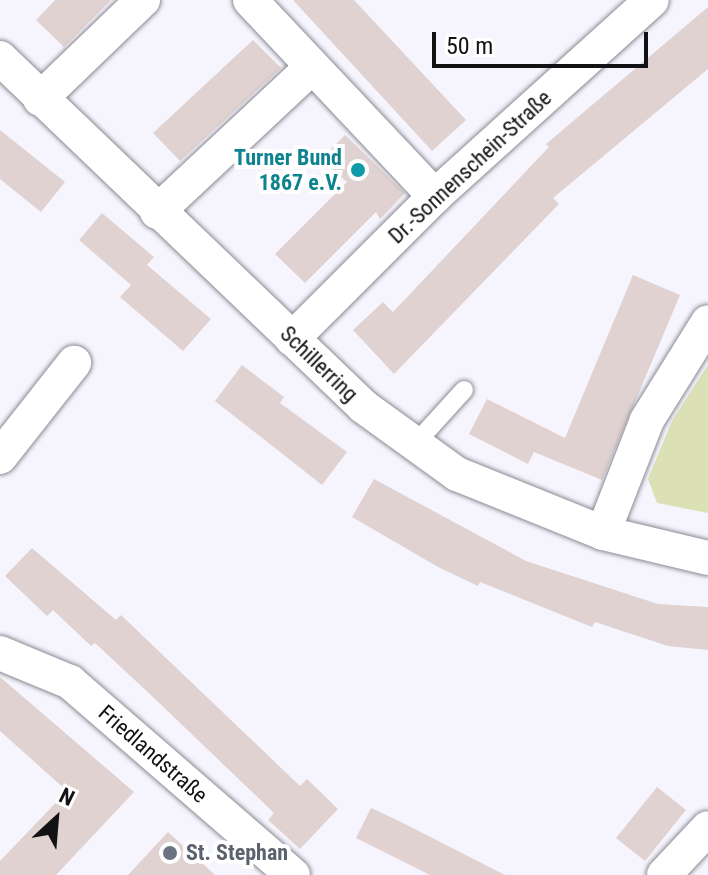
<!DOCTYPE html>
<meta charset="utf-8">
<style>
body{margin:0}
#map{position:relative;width:708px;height:875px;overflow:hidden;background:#f6f5fd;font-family:"Roboto Condensed",sans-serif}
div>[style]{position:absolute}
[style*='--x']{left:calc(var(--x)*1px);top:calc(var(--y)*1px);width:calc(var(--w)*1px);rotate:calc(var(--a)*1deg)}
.green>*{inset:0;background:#dce0b5}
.building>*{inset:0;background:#dfd2d0}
.roads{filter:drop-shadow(0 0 2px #8b8a94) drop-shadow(0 0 2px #8b8a94)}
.lane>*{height:18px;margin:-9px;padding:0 9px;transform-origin:9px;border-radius:9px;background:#fff}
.street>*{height:34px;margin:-17px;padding:0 17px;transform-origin:17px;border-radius:17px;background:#fff}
.dots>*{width:22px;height:22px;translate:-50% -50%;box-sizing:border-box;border:4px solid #fff;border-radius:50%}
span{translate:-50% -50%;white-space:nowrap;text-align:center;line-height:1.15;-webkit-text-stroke:8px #fff;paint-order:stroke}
.culture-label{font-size:22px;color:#0d838f;font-weight:700}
.right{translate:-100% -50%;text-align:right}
.street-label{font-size:22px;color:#121215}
.worship-label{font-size:22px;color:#5b616d;font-weight:700}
.left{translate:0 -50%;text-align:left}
.north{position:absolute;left:16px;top:779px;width:80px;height:80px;-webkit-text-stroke:6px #fff;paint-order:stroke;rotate:26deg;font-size:22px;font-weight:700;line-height:32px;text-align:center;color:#121215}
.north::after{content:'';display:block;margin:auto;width:28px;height:36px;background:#121215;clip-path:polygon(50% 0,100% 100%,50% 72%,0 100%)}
.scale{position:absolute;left:432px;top:32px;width:216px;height:36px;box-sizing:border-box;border:4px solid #121215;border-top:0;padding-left:10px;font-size:24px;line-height:28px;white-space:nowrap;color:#121215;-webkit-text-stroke:6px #fff;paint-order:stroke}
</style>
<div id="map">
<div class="green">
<div style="clip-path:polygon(708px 365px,708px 513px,657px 503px,648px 479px,672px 421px)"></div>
</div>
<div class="building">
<div style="clip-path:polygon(55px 0,111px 0,64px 47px,36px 20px)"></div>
<div style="clip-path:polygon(293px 0,354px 0,466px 120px,432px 151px)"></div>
<div style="clip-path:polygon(708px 7px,708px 69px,553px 198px,559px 204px,394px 374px,353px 330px,383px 302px,393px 312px,549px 147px,546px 144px)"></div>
<div style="clip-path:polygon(253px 40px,281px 68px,180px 161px,153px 133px)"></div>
<div style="clip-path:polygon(0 130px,65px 182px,41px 212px,0 179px)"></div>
<div style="clip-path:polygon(345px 135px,405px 193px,380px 219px,376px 212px,305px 283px,275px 254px,347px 182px,321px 159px)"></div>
<div style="clip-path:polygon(102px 213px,154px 257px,147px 265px,211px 319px,183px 351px,120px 297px,131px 285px,79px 240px)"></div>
<div style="clip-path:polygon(633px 275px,680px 295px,602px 480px,534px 452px,528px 464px,469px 434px,487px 399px,565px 438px)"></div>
<div style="clip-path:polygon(242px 365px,284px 397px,280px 403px,347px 452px,322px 485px,215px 401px)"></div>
<div style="clip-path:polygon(374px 479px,526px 561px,658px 604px,708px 607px,708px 650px,668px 646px,595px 622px,592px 627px,480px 582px,478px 586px,438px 567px,352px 517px)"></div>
<div style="clip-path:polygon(32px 548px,116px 620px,121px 615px,300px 786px,307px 779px,338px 809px,300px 849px,268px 820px,274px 813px,153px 697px,95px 643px,91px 646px,53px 610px,47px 616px,5px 576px)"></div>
<div style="clip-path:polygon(0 677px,134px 792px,56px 875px,0 875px,0 861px,67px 791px,0 731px)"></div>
<div style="clip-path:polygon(657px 787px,686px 810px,645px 861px,616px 838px)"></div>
<div style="clip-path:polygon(371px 808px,397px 820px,505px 875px,430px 875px,356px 838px)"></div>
<div style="clip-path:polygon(168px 832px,215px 875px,128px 875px)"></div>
</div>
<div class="roads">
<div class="lane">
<div style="--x:415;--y:444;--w:73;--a:-47.8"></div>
</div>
<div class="street">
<div style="--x:250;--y:0;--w:270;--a:46.7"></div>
<div style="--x:0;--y:58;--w:504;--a:43.79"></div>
<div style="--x:364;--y:407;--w:115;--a:35.8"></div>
<div style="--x:457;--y:474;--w:157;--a:22"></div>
<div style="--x:603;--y:533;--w:108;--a:13.4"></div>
<div style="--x:40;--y:99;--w:143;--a:-43.9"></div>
<div style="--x:157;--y:212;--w:212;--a:-43.1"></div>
<div style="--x:292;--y:339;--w:202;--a:-45"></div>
<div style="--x:435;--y:196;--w:292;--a:-42.1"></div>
<div style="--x:0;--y:457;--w:120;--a:-51.8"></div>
<div style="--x:603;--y:533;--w:121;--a:-68.7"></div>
<div style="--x:647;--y:420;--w:115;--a:-58.1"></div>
<div style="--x:0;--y:653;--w:76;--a:22.5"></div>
<div style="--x:70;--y:682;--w:295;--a:40.9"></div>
<div style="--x:664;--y:875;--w:64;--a:-46.9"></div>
</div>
</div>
<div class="dots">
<div style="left:358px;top:170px;background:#0f9aa8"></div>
<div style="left:170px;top:853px;background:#6b7280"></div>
</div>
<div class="culture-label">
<span class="right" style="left:342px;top:170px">Turner Bund<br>1867 e.V.</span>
</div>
<div class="street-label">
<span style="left:470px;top:167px;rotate:-43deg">Dr.-Sonnenschein-Straße</span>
<span style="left:319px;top:364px;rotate:44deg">Schillerring</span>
<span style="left:153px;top:754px;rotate:41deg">Friedlandstraße</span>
</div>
<div class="worship-label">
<span class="left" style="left:186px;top:853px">St. Stephan</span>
</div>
<div class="north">N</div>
<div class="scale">50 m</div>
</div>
